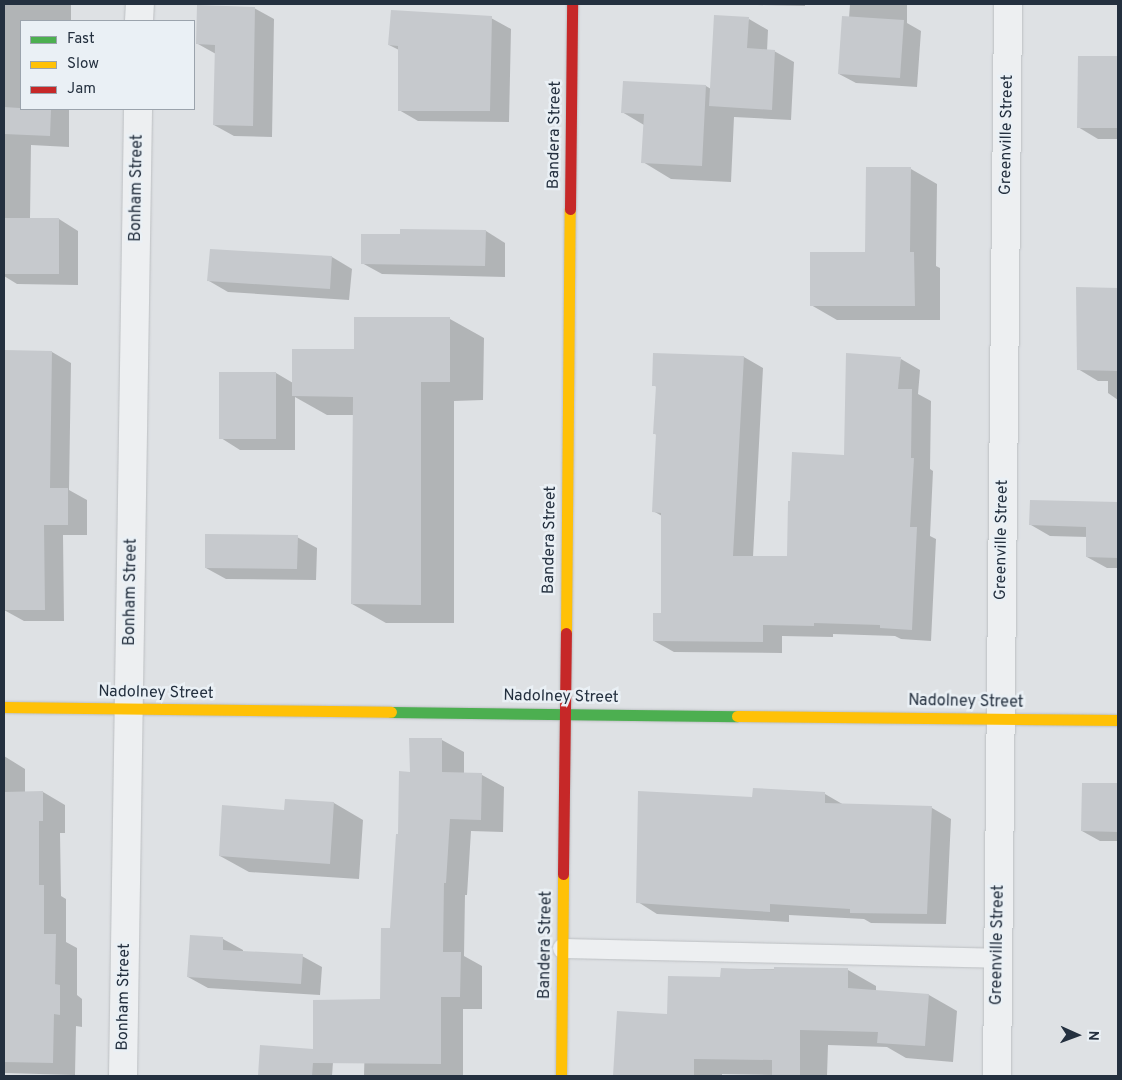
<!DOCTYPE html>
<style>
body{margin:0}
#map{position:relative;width:1122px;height:1080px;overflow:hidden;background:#dee1e4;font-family:Overpass,sans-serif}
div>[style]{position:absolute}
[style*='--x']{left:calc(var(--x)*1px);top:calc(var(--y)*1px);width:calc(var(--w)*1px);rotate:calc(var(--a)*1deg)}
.shadow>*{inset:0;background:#0003}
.building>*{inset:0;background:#c6c9cd}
.roads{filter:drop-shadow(0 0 1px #bcbfc2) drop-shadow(0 0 1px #bcbfc2)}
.lane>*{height:19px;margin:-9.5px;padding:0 9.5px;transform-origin:9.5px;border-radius:9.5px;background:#edeff1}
.street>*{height:28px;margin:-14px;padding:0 14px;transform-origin:14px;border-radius:14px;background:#edeff1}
.fast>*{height:11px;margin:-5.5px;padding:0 5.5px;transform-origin:5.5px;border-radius:5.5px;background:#4caf50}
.slow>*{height:11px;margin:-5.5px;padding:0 5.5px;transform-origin:5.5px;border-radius:5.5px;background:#ffc107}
.jam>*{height:11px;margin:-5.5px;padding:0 5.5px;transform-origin:5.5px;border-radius:5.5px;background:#c62828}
span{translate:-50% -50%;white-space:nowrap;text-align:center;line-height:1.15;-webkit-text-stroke:5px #eaf0f5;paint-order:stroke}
.street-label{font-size:16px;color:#24303f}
.frame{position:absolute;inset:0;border:5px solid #24303f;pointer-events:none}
.legend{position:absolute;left:20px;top:20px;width:175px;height:90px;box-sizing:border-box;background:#eaf0f5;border:1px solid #9ba3ac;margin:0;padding:6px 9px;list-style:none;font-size:15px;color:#24303f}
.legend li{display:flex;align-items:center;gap:10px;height:25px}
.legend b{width:25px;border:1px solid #9ba3ac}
.north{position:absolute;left:1052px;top:1010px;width:50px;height:50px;-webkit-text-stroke:4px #eaf0f5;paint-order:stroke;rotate:92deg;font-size:14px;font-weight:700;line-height:20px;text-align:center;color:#24303f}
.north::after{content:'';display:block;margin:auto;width:18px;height:22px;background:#24303f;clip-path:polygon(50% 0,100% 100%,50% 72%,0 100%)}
</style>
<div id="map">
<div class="shadow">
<div style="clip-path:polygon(4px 4px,71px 4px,71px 21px,21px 21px,21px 109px,69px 109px,69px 147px,31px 145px,30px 219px,59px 219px,78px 231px,78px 285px,17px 284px,4px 276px)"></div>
<div style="clip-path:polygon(755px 4px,805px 4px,805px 6px,757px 5px)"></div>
<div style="clip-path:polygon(850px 4px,907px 4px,907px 23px,921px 31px,917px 87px,856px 83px,839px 74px,849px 18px)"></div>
<div style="clip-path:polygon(254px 8px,274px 19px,272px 137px,234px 136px,214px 125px,216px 54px,198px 44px)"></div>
<div style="clip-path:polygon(491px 18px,511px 29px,509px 122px,418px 121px,399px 110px,399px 50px,389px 45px)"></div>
<div style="clip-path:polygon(749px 19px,768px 30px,767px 51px,774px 51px,794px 62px,791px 120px,734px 117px,731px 182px,671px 179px,643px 162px,644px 125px,622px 112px,624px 82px,706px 86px,711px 89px)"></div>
<div style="clip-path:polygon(1079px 58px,1118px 58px,1118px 139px,1098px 139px,1078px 127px)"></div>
<div style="clip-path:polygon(911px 169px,937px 184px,936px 266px,940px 268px,940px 320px,837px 320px,811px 305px,866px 253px)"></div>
<div style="clip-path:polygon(486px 231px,505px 243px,505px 277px,382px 274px,362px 263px,401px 235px)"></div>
<div style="clip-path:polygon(211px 250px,332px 257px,352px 269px,349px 300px,228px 292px,209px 281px)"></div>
<div style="clip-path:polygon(1077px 289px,1118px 289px,1118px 400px,1108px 393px,1108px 381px,1098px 381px,1078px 369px)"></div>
<div style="clip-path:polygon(355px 318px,450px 319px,484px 338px,483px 400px,454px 401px,454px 623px,386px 623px,352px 604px,354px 415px,327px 415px,295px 397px,295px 450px,240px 450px,221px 438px,221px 373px,276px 373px,293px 383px,355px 350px)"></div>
<div style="clip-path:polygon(4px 351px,52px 352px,71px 363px,69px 490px,87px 500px,87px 535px,63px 535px,64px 621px,24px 621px,4px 610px)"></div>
<div style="clip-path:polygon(744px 357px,763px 368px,753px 557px,788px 558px,791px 502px,845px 456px,901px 359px,920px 370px,918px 394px,931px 401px,930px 469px,933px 471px,930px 536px,936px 539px,931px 641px,901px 639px,895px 636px,833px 634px,833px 637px,782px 636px,782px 653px,674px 652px,654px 641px,662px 614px,662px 516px,653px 511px,657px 435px,655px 434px,657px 387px,653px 385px)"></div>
<div style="clip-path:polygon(1031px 501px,1118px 503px,1118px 568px,1107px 568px,1087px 557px,1088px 537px,1050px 536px,1031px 525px)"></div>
<div style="clip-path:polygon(297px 537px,317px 548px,316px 580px,226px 579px,206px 568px)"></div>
<div style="clip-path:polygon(442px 740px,464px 752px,464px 774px,482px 775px,504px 787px,503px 832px,471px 831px,467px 895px,465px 895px,464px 956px,482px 966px,482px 1009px,463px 1009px,463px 1076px,364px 1076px,366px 1001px,381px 1001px,391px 929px,399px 835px,411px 773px)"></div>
<div style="clip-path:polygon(4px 756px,25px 769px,25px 793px,43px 792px,65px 805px,65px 833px,60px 833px,61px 896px,66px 899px,66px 942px,77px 948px,77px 995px,82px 999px,82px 1027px,76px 1026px,75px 1075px,4px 1073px)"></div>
<div style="clip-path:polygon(1083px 784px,1118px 784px,1118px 841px,1100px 841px,1082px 831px)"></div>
<div style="clip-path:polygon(825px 794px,844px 805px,932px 808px,951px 819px,946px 924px,871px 923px,864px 919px,789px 915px,789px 922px,657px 914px,638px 902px,753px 798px)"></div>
<div style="clip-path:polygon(286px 800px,334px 803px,363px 820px,359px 879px,249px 872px,220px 856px,286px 811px)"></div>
<div style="clip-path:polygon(191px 936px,223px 939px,243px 950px,243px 952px,302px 956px,322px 967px,320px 995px,208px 988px,188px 977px)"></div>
<div style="clip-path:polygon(722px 969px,848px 970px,876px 986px,876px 991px,929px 995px,957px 1011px,953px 1062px,906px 1058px,887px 1047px,828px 1045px,827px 1076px,722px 1074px,722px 1076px,614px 1076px,618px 1012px,669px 1015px,722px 978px)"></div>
<div style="clip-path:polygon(261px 1047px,333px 1062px,332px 1076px,259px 1076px)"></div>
</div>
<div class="building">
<div style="clip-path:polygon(197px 5px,255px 7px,253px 126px,213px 125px,215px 45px,196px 44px)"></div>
<div style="clip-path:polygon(391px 10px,492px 16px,490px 111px,398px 111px,398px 46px,388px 45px)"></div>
<div style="clip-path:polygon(714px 15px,749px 17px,747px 48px,775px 50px,772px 110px,709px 106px)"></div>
<div style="clip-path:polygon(842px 16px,904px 20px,900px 78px,838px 74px)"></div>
<div style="clip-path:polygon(1078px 56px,1118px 56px,1118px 128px,1077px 128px)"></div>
<div style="clip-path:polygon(623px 81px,706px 85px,702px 166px,641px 163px,644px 114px,621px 113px)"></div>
<div style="clip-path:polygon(4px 107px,51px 110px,50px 136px,4px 134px)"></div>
<div style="clip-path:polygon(866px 167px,911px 167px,910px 252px,914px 252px,915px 306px,810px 306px,810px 252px,865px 252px)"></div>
<div style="clip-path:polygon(4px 218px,59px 218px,59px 274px,4px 274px)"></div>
<div style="clip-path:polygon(400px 229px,486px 230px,485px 266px,361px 264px,361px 234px,400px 234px)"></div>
<div style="clip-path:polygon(210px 249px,332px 256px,330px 289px,207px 281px)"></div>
<div style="clip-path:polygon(1076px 287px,1118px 288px,1118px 371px,1077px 370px)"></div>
<div style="clip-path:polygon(354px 317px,450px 317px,450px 382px,421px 382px,421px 605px,351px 604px,353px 397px,292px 396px,292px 349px,354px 349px)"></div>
<div style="clip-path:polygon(4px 350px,52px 351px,50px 488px,68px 488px,68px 525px,44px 525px,45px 610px,4px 610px)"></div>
<div style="clip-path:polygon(653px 353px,744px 356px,733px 556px,787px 556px,788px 501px,790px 501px,792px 452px,844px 455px,846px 353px,901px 357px,898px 389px,912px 389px,911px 458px,914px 458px,910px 527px,917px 527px,912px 630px,880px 628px,880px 625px,814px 623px,814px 626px,763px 625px,763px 642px,653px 641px,653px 613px,661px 613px,661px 513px,652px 512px,656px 434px,653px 434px,656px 386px,652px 386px)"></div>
<div style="clip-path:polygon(219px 372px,276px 372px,276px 439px,219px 439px)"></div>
<div style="clip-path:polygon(1030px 500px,1118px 502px,1118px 558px,1086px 557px,1086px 527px,1029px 525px)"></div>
<div style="clip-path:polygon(205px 534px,298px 535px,297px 569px,205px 568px)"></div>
<div style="clip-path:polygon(409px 738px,442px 738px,442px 772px,482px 773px,481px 820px,450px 819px,446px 883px,444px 883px,443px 952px,461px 952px,460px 997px,441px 997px,441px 1064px,313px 1063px,312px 1076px,258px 1076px,260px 1045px,313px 1049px,313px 1000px,380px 999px,381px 928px,390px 928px,396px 834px,398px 834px,399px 771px,410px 772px)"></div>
<div style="clip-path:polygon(1082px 783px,1118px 783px,1118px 832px,1081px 831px)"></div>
<div style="clip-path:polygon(753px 788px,825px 792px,825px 803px,932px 806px,927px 914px,850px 913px,850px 909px,770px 904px,770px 912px,636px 903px,638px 791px,752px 797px)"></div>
<div style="clip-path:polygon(43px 791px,43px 821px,39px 821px,39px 885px,44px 885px,44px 934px,56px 934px,55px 984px,60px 985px,60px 1015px,54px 1014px,53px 1063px,4px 1062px,4px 792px)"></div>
<div style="clip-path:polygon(285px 799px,334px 802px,330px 864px,219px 856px,222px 805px,284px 810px)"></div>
<div style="clip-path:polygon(190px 935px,223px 937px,223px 950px,303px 954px,301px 984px,187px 977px)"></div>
<div style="clip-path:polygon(774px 967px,848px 968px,848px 988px,929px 994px,925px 1046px,877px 1043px,878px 1032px,800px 1030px,800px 1076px,772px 1076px,772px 1060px,694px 1059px,694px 1076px,613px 1076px,617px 1011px,667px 1014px,668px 976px,720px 977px,721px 968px,774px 970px)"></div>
</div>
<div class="roads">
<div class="lane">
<div style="--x:562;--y:948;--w:436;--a:1.3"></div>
</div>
<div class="street">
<div style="--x:139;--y:21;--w:17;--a:-87"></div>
<div style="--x:123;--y:1076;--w:967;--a:-89.11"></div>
<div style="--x:997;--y:1076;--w:1072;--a:-89.41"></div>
</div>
<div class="fast">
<div style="--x:391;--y:712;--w:346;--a:0.7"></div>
</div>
<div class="slow">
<div style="--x:566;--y:633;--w:424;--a:-89.5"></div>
<div style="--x:4;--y:707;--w:387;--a:0.7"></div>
<div style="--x:737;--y:716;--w:381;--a:0.6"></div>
<div style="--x:561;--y:1076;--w:202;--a:-89.4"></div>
</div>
<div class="jam">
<div style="--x:570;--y:209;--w:205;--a:-89.4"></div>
<div style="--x:563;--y:874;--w:241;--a:-89.3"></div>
</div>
</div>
<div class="street-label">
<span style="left:555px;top:135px;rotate:-89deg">Bandera Street</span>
<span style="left:1007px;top:135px;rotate:-89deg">Greenville Street</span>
<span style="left:137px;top:188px;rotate:-89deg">Bonham Street</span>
<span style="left:550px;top:540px;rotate:-89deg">Bandera Street</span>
<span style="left:1002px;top:540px;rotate:-89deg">Greenville Street</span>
<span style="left:131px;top:592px;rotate:-89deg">Bonham Street</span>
<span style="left:156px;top:693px;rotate:1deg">Nadolney Street</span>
<span style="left:561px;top:697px;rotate:1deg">Nadolney Street</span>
<span style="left:966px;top:702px;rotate:1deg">Nadolney Street</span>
<span style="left:546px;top:945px;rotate:-89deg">Bandera Street</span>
<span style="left:998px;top:945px;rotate:-89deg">Greenville Street</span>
<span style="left:124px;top:997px;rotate:-89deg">Bonham Street</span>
</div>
<div class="frame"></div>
<ul class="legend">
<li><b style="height:6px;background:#4caf50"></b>Fast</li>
<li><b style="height:6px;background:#ffc107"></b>Slow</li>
<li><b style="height:6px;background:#c62828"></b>Jam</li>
</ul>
<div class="north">N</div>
</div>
